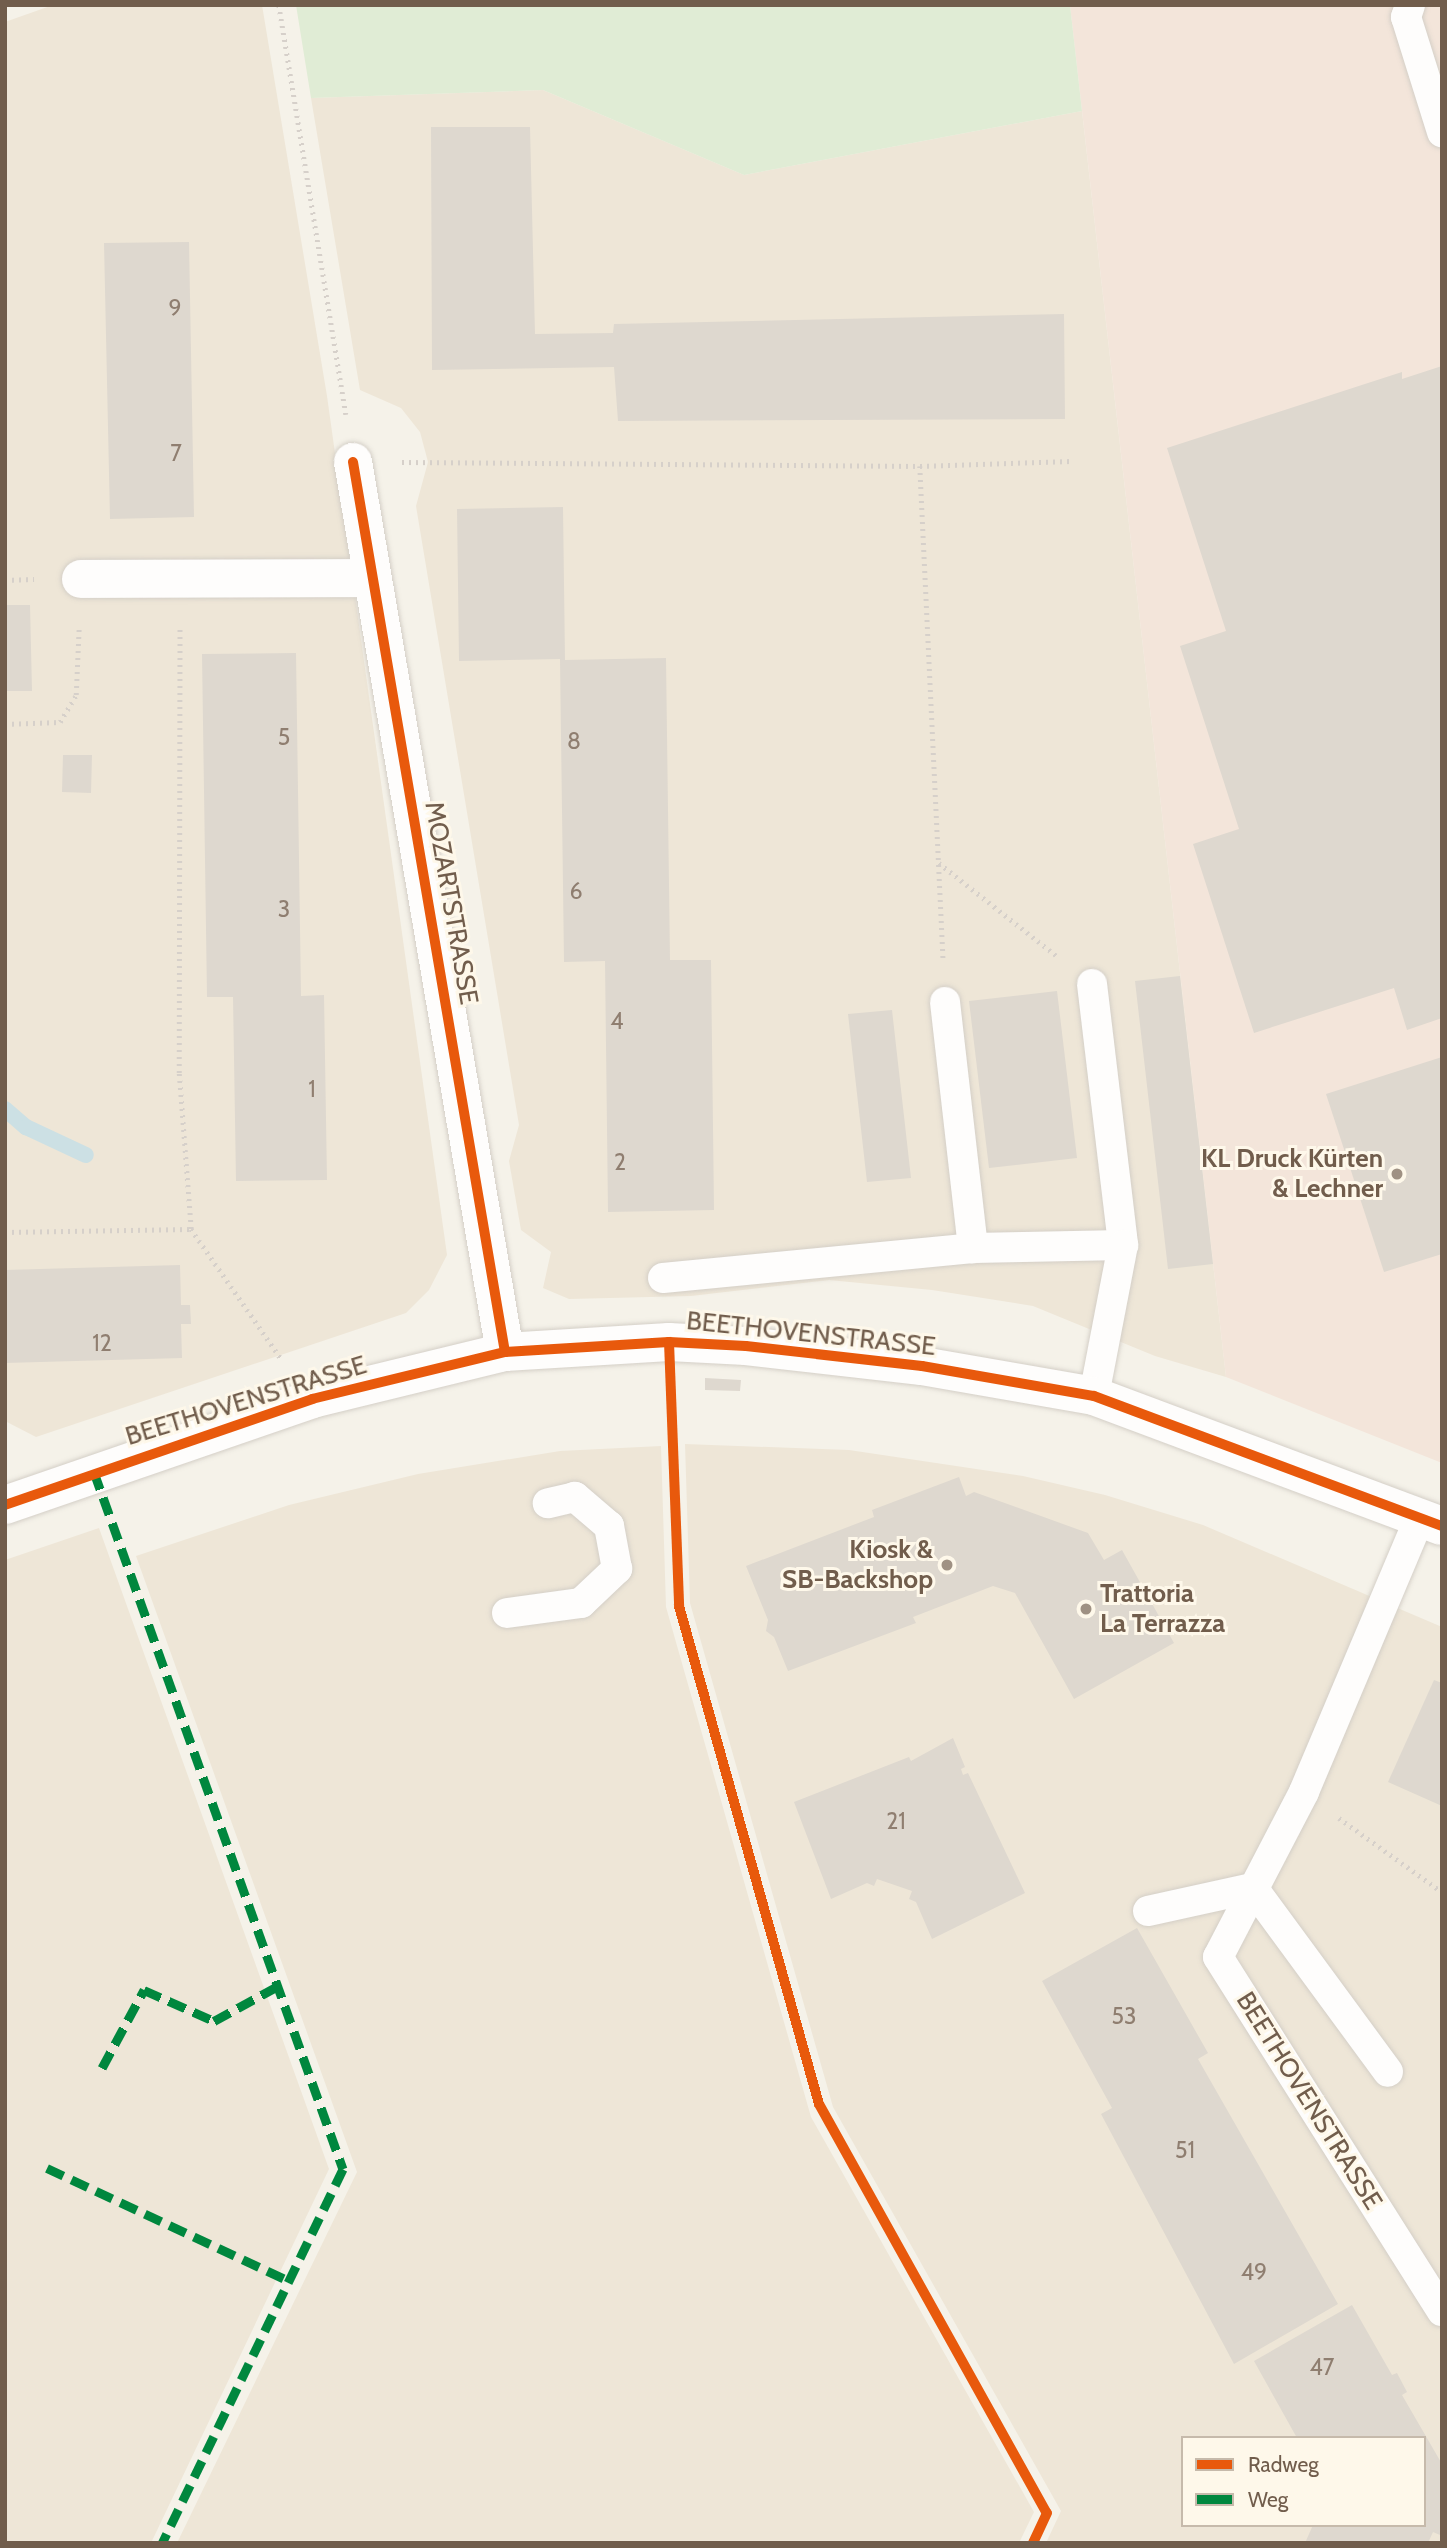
<!DOCTYPE html>
<meta charset="utf-8">
<style>
body{margin:0}
#map{position:relative;width:1447px;height:2548px;overflow:hidden;background:#f5f2e9;font-family:Cabin,sans-serif}
div>[style]{position:absolute}
[style*='--x']{left:calc(var(--x)*1px);top:calc(var(--y)*1px);width:calc(var(--w)*1px);rotate:calc(var(--a)*1deg)}
.residential>*{inset:0;background:#eee6d7}
.commercial>*{inset:0;background:#f3e5da}
.green>*{inset:0;background:#e0ecd5}
.stream>*{height:16px;margin:-8px;padding:0 8px;transform-origin:8px;border-radius:8px;background:#cce0e4}
.building>*{inset:0;background:#ded8cf}
.path>*{height:4.5px;margin-top:-2.25px;transform-origin:0;background:repeating-linear-gradient(90deg,#d6d0ca 0 2px,transparent 0 7px)}
.roads{filter:drop-shadow(0 0 2px #d4cfc7) drop-shadow(0 0 2px #d4cfc7)}
.service>*{height:30px;margin:-15px;padding:0 15px;transform-origin:15px;border-radius:15px;background:#fefdfc}
.minor>*{height:38px;margin:-19px;padding:0 19px;transform-origin:19px;border-radius:19px;background:#fefdfc}
.quiet>*{height:9px;margin-top:-4.5px;transform-origin:0;background:repeating-linear-gradient(90deg,#00873e 0 18px,transparent 0 27px)}
.cycleway>*{height:10px;margin:-5px;padding:0 5px;transform-origin:5px;border-radius:5px;background:#e8590c}
.dots>*{width:19px;height:19px;translate:-50% -50%;box-sizing:border-box;border:4px solid #fef8ea;border-radius:50%}
span{translate:-50% -50%;white-space:nowrap;text-align:center;line-height:1.15;-webkit-text-stroke:6px #fef8ea;paint-order:stroke}
.number-label{font-size:23px;color:#8f7e70}
.number-label span{-webkit-text-stroke-width:0}
.street-label{font-size:26px;color:#715d4c}
.poi-label{font-size:26px;color:#715d4c;font-weight:700}
.right{translate:-100% -50%;text-align:right}
.left{translate:0 -50%;text-align:left}
.frame{position:absolute;inset:0;border:7px solid #715d4c;pointer-events:none}
.legend{position:absolute;left:1181px;top:2436px;width:245px;height:91px;box-sizing:border-box;background:#fef8ea;border:2px solid #c6baab;margin:0;padding:9px 12px;list-style:none;font-size:21px;color:#715d4c}
.legend li{display:flex;align-items:center;gap:14px;height:35px}
.legend b{width:35px;border:2px solid #c6baab}
</style>
<div id="map">
<div class="residential">
<div style="clip-path:polygon(53px 5px,262px 5px,327px 396px,447px 1255px,429px 1290px,406px 1313px,36px 1437px,5px 1421px,5px 22px)"></div>
<div style="clip-path:polygon(543px 90px,744px 175px,1082px 111px,1226px 1377px,1155px 1356px,1033px 1306px,932px 1290px,829px 1280px,691px 1296px,569px 1299px,543px 1288px,551px 1252px,521px 1230px,509px 1161px,519px 1125px,416px 506px,428px 462px,420px 432px,401px 408px,360px 390px,311px 98px)"></div>
<div style="clip-path:polygon(evenodd,685px 1444px,849px 1450px,1023px 1476px,1105px 1495px,1203px 1525px,1442px 1627px,1442px 2543px,1046px 2543px,1061px 2511px,833px 2107px,690px 1603px,685px 1444px,1183px 2438px,1424px 2438px,1424px 2525px,1183px 2525px,1183px 2438px)"></div>
<div style="clip-path:polygon(661px 1446px,666px 1607px,811px 2117px,1034px 2512px,1019px 2543px,177px 2543px,357px 2172px,136px 1556px,289px 1505px,418px 1474px,560px 1451px)"></div>
<div style="clip-path:polygon(99px 1528px,329px 2169px,151px 2543px,5px 2543px,5px 1560px)"></div>
</div>
<div class="commercial">
<div style="clip-path:polygon(1070px 5px,1442px 5px,1442px 1463px,1226px 1377px)"></div>
</div>
<div class="green">
<div style="clip-path:polygon(296px 5px,1070px 5px,1082px 111px,744px 175px,543px 90px,311px 98px)"></div>
</div>
<div class="stream">
<div style="--x:5;--y:1109;--w:28;--a:41"></div>
<div style="--x:26;--y:1127;--w:66;--a:25"></div>
</div>
<div class="building">
<div style="clip-path:polygon(431px 127px,530px 127px,535px 334px,613px 333px,614px 324px,1064px 314px,1065px 419px,618px 421px,614px 367px,432px 370px)"></div>
<div style="clip-path:polygon(189px 242px,194px 517px,110px 519px,104px 243px)"></div>
<div style="clip-path:polygon(1442px 366px,1442px 1018px,1407px 1030px,1394px 988px,1254px 1033px,1193px 844px,1239px 829px,1180px 646px,1226px 631px,1167px 448px,1402px 372px,1402px 379px)"></div>
<div style="clip-path:polygon(563px 507px,565px 660px,666px 658px,670px 960px,711px 960px,714px 1210px,608px 1212px,605px 961px,564px 962px,560px 659px,459px 661px,457px 509px)"></div>
<div style="clip-path:polygon(5px 605px,30px 605px,32px 691px,5px 691px)"></div>
<div style="clip-path:polygon(296px 653px,301px 996px,324px 995px,327px 1180px,236px 1181px,233px 997px,207px 997px,202px 654px)"></div>
<div style="clip-path:polygon(63px 755px,92px 755px,91px 793px,62px 792px)"></div>
<div style="clip-path:polygon(1180px 976px,1213px 1264px,1168px 1269px,1135px 981px)"></div>
<div style="clip-path:polygon(1057px 991px,1077px 1158px,989px 1168px,969px 1001px)"></div>
<div style="clip-path:polygon(892px 1010px,911px 1178px,867px 1182px,848px 1014px)"></div>
<div style="clip-path:polygon(1442px 1057px,1442px 1254px,1384px 1272px,1326px 1094px)"></div>
<div style="clip-path:polygon(180px 1265px,181px 1305px,190px 1305px,191px 1324px,181px 1324px,182px 1358px,5px 1363px,5px 1270px)"></div>
<div style="clip-path:polygon(705px 1378px,741px 1380px,740px 1391px,705px 1390px)"></div>
<div style="clip-path:polygon(959px 1477px,966px 1496px,974px 1492px,1088px 1533px,1104px 1560px,1122px 1550px,1174px 1643px,1074px 1699px,1015px 1593px,993px 1586px,913px 1617px,916px 1623px,788px 1671px,774px 1637px,766px 1631px,768px 1620px,746px 1566px,874px 1517px,872px 1510px)"></div>
<div style="clip-path:polygon(1434px 1680px,1442px 1683px,1442px 1806px,1388px 1782px)"></div>
<div style="clip-path:polygon(953px 1738px,965px 1767px,961px 1769px,963px 1775px,968px 1773px,1025px 1893px,932px 1939px,916px 1902px,909px 1899px,912px 1891px,877px 1879px,874px 1886px,867px 1883px,831px 1899px,794px 1802px,909px 1757px,911px 1761px)"></div>
<div style="clip-path:polygon(1137px 1928px,1208px 2053px,1198px 2059px,1338px 2304px,1234px 2364px,1101px 2114px,1112px 2108px,1042px 1981px)"></div>
<div style="clip-path:polygon(1352px 2305px,1392px 2375px,1397px 2373px,1407px 2392px,1402px 2395px,1442px 2464px,1442px 2530px,1440px 2535px,1433px 2532px,1428px 2543px,1305px 2543px,1313px 2525px,1424px 2525px,1424px 2438px,1297px 2438px,1254px 2361px)"></div>
</div>
<div class="path">
<div style="--x:279;--y:5;--w:415;--a:80.7"></div>
<div style="--x:402;--y:462;--w:518;--a:0.44"></div>
<div style="--x:920;--y:466;--w:152;--a:-1.9"></div>
<div style="--x:920;--y:466;--w:496;--a:87.3"></div>
<div style="--x:5;--y:580;--w:29;--a:-2"></div>
<div style="--x:5;--y:724;--w:55;--a:-2.1"></div>
<div style="--x:60;--y:722;--w:31;--a:-59"></div>
<div style="--x:76;--y:695;--w:70;--a:-87.5"></div>
<div style="--x:939;--y:863;--w:152;--a:38.3"></div>
<div style="--x:191;--y:1229;--w:160;--a:55.2"></div>
<div style="--x:5;--y:1232;--w:186;--a:-0.9"></div>
<div style="--x:191;--y:1229;--w:156;--a:-94.4"></div>
<div style="--x:179;--y:1073;--w:448;--a:-89.9"></div>
<div style="--x:1339;--y:1818;--w:127;--a:35.7"></div>
</div>
<div class="roads">
<div class="service">
<div style="--x:1410;--y:5;--w:13;--a:108"></div>
<div style="--x:1406;--y:17;--w:121;--a:72.6"></div>
<div style="--x:1092;--y:984;--w:263;--a:83.2"></div>
<div style="--x:945;--y:1002;--w:248;--a:83.5"></div>
<div style="--x:663;--y:1278;--w:311;--a:-5.5"></div>
<div style="--x:973;--y:1248;--w:150;--a:-1.1"></div>
<div style="--x:1123;--y:1245;--w:154;--a:100.9"></div>
<div style="--x:1420;--y:1517;--w:298;--a:112.9"></div>
<div style="--x:1304;--y:1792;--w:186;--a:117.5"></div>
<div style="--x:1218;--y:1957;--w:419;--a:57.7"></div>
<div style="--x:507;--y:1613;--w:75;--a:-7.7"></div>
<div style="--x:581;--y:1603;--w:50;--a:-43.4"></div>
<div style="--x:617;--y:1569;--w:44;--a:-100.5"></div>
<div style="--x:609;--y:1526;--w:45;--a:-139.5"></div>
<div style="--x:575;--y:1497;--w:28;--a:167"></div>
<div style="--x:1148;--y:1911;--w:107;--a:-12.4"></div>
<div style="--x:1253;--y:1888;--w:228;--a:53.7"></div>
</div>
<div class="minor">
<div style="--x:353;--y:462;--w:903;--a:80.31"></div>
<div style="--x:81;--y:579;--w:291;--a:-0.2"></div>
<div style="--x:5;--y:1505;--w:325;--a:-19"></div>
<div style="--x:312;--y:1399;--w:199;--a:-13.7"></div>
<div style="--x:505;--y:1352;--w:164;--a:-3.5"></div>
<div style="--x:669;--y:1342;--w:77;--a:3"></div>
<div style="--x:746;--y:1346;--w:177;--a:6.5"></div>
<div style="--x:922;--y:1366;--w:175;--a:9.9"></div>
<div style="--x:1094;--y:1396;--w:371;--a:20.5"></div>
</div>
</div>
<div class="quiet">
<div style="--x:94;--y:1472;--w:740;--a:70.34"></div>
<div style="--x:343;--y:2169;--w:415;--a:115.8"></div>
<div style="--x:102;--y:2068;--w:89;--a:-61.7"></div>
<div style="--x:144;--y:1990;--w:77;--a:23.9"></div>
<div style="--x:214;--y:2021;--w:73;--a:-28.7"></div>
<div style="--x:47;--y:2168;--w:267;--a:25"></div>
</div>
<div class="cycleway">
<div style="--x:353;--y:462;--w:903;--a:80.31"></div>
<div style="--x:669;--y:1342;--w:264;--a:87.8"></div>
<div style="--x:679;--y:1606;--w:517;--a:74.3"></div>
<div style="--x:819;--y:2104;--w:468;--a:60.9"></div>
<div style="--x:1047;--y:2513;--w:33;--a:115"></div>
<div style="--x:5;--y:1505;--w:325;--a:-19"></div>
<div style="--x:312;--y:1399;--w:199;--a:-13.7"></div>
<div style="--x:505;--y:1352;--w:164;--a:-3.5"></div>
<div style="--x:669;--y:1342;--w:77;--a:3"></div>
<div style="--x:746;--y:1346;--w:177;--a:6.5"></div>
<div style="--x:922;--y:1366;--w:175;--a:9.9"></div>
<div style="--x:1094;--y:1396;--w:371;--a:20.5"></div>
</div>
<div class="dots">
<div style="left:1397px;top:1174px;background:#9f9183"></div>
<div style="left:947px;top:1565px;background:#9f9183"></div>
<div style="left:1086px;top:1609px;background:#9f9183"></div>
</div>
<div class="number-label">
<span style="left:175px;top:308px">9</span>
<span style="left:176px;top:453px">7</span>
<span style="left:284px;top:737px">5</span>
<span style="left:574px;top:741px">8</span>
<span style="left:576px;top:891px">6</span>
<span style="left:284px;top:909px">3</span>
<span style="left:617px;top:1021px">4</span>
<span style="left:312px;top:1089px">1</span>
<span style="left:620px;top:1162px">2</span>
<span style="left:102px;top:1343px">12</span>
<span style="left:896px;top:1821px">21</span>
<span style="left:1124px;top:2016px">53</span>
<span style="left:1185px;top:2150px">51</span>
<span style="left:1254px;top:2272px">49</span>
<span style="left:1322px;top:2367px">47</span>
</div>
<div class="street-label">
<span style="left:451px;top:903px;rotate:80deg">MOZARTSTRASSE</span>
<span style="left:811px;top:1334px;rotate:6deg">BEETHOVENSTRASSE</span>
<span style="left:246px;top:1401px;rotate:-17deg">BEETHOVENSTRASSE</span>
<span style="left:1309px;top:2101px;rotate:58deg">BEETHOVENSTRASSE</span>
</div>
<div class="poi-label">
<span class="right" style="left:1383px;top:1174px">KL Druck Kürten<br>&amp; Lechner</span>
<span class="right" style="left:933px;top:1565px">Kiosk &amp;<br>SB-Backshop</span>
<span class="left" style="left:1100px;top:1609px">Trattoria<br>La Terrazza</span>
</div>
<div class="frame"></div>
<ul class="legend">
<li><b style="height:9px;background:#e8590c"></b>Radweg</li>
<li><b style="height:9px;background:#00873e"></b>Weg</li>
</ul>
</div>
